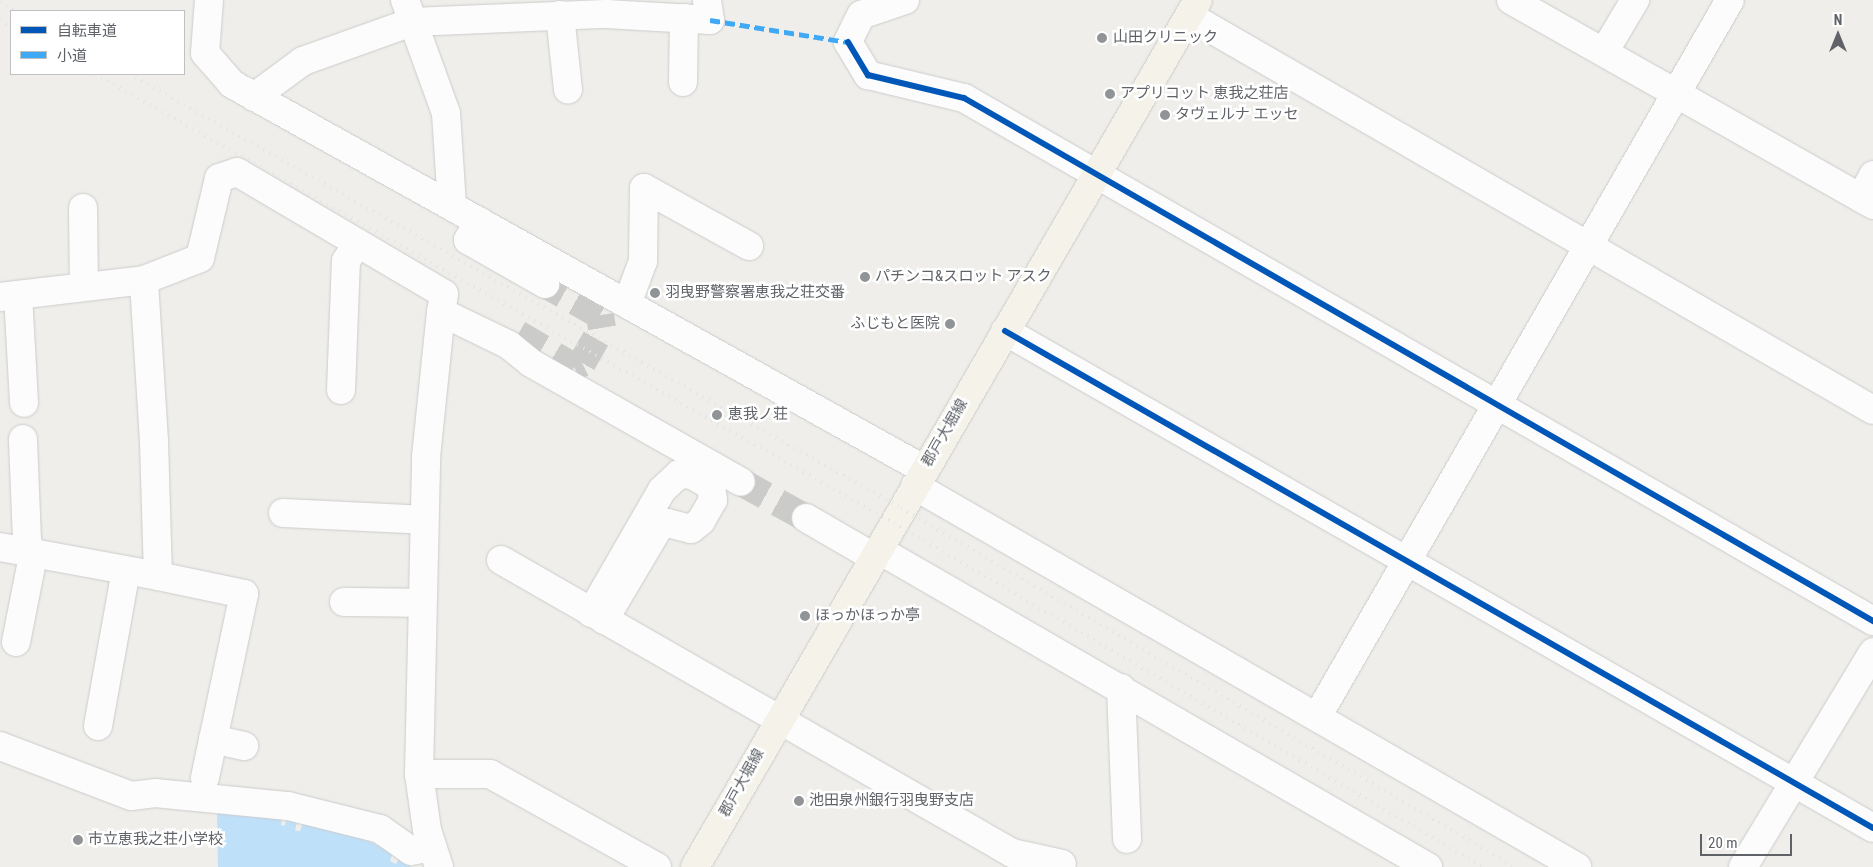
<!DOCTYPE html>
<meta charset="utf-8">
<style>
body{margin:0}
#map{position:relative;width:1873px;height:867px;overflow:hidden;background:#efeeea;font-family:"Roboto Condensed","Noto Sans JP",sans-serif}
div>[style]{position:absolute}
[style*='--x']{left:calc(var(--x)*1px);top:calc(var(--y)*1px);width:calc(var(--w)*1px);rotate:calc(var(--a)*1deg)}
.water>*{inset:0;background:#bfe0f9}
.minor-tunnel>*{height:28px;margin-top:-14px;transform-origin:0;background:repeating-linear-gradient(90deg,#cbcbca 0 28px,transparent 0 42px)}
.roads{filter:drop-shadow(0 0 1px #cbcccc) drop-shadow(0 0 1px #cbcccc)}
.minor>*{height:28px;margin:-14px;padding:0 14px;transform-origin:14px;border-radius:14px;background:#fdfcfc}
.major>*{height:28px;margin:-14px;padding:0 14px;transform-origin:14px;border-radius:14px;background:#f4f2e9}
.rail>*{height:4px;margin-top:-2px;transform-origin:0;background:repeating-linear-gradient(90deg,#e4e4e4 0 1px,transparent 0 7px)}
.quiet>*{height:5px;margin-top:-2.5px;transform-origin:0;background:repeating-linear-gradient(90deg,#3fa9f5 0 10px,transparent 0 15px)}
.cycleway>*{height:6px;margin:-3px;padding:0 3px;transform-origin:3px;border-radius:3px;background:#0057b8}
.dots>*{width:14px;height:14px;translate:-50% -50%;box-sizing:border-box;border:2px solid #fff;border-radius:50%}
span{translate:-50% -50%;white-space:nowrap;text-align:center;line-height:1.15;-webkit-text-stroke:5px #fff;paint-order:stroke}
.poi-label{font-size:15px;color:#5f6368}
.left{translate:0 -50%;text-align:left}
.right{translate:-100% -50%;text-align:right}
.street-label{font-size:15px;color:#5f6368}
.legend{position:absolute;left:10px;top:10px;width:175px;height:65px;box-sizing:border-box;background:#fff;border:1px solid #bfc1c3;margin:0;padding:6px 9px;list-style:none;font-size:15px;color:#5f6368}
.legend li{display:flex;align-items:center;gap:10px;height:25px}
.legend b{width:25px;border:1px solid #bfc1c3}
.north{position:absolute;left:1813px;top:10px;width:50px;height:50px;-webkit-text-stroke:4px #fff;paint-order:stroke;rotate:0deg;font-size:14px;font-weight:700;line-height:20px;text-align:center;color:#5f6368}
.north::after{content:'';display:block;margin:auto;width:18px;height:22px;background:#5f6368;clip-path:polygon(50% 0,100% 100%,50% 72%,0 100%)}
.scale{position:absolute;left:1700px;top:834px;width:92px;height:22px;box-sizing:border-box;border:2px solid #5f6368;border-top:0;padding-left:6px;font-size:15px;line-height:18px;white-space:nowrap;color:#5f6368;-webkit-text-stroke:4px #fff;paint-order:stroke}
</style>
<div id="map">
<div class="water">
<div style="clip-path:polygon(217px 807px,282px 818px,281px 825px,284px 826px,287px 820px,297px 822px,295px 831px,300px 831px,303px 823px,361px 838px,393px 852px,390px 861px,396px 864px,400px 857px,411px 867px,218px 867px)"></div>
</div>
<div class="minor-tunnel">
<div style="--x:518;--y:334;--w:65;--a:30.5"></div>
<div style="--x:574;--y:367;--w:9;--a:-27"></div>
<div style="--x:582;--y:363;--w:40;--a:-60.3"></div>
<div style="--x:602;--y:328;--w:13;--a:-99"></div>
<div style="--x:600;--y:315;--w:63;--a:-150.6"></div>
<div style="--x:741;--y:482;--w:74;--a:29"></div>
</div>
<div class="roads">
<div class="minor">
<div style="--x:209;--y:0;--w:53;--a:94.3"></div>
<div style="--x:205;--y:53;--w:41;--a:48.9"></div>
<div style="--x:232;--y:84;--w:791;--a:29.12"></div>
<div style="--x:405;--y:0;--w:120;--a:70.1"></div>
<div style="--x:446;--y:113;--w:93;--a:86.3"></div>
<div style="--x:905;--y:0;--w:46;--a:161.2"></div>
<div style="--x:861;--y:15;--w:30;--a:116"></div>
<div style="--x:848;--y:42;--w:39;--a:59"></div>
<div style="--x:868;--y:75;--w:99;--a:13.5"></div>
<div style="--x:964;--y:98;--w:1049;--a:29.91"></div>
<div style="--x:1511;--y:0;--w:416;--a:29.5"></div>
<div style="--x:560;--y:15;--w:75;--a:83.9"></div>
<div style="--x:1189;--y:16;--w:789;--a:29.94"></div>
<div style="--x:1604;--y:52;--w:61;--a:-59.2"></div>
<div style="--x:683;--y:82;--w:64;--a:-89.1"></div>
<div style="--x:254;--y:97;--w:61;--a:-36.3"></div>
<div style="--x:303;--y:61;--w:116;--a:-19.7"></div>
<div style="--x:412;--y:22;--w:194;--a:-2.4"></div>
<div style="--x:606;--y:14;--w:104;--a:3.3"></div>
<div style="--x:710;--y:20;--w:20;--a:-99"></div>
<div style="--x:1861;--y:198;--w:26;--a:-62"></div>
<div style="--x:83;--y:208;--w:78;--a:89.3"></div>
<div style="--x:479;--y:221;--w:22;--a:120"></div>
<div style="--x:468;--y:240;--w:89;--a:29.7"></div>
<div style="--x:18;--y:295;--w:108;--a:86.8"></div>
<div style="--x:0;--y:297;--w:145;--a:-6.7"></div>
<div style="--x:144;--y:280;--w:60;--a:-21.4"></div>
<div style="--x:200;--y:258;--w:82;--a:-76.6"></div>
<div style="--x:219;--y:178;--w:19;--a:-18"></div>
<div style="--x:237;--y:172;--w:240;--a:30.5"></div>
<div style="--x:444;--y:294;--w:18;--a:99"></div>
<div style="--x:441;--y:312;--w:76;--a:25.9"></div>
<div style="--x:509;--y:345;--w:28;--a:39"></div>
<div style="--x:531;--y:363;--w:241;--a:29.5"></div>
<div style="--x:627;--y:304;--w:46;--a:-69.6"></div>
<div style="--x:643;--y:261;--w:73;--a:-89.2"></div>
<div style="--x:644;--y:188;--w:120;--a:28.9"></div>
<div style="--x:1005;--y:331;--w:1000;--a:29.79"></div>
<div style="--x:341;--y:390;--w:129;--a:-87.8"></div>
<div style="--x:346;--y:261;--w:20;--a:-57"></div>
<div style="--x:915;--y:486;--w:764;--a:29.92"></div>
<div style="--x:283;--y:513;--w:141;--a:2.8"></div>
<div style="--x:806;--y:518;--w:80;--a:30.1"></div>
<div style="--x:0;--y:547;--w:161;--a:10.4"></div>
<div style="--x:158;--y:576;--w:135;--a:-91.7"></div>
<div style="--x:154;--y:441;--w:161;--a:-93.6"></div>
<div style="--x:879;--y:550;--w:634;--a:30"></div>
<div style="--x:501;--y:560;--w:589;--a:29.83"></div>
<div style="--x:1012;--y:853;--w:51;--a:12.4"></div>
<div style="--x:158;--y:576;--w:88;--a:11.8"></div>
<div style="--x:244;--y:594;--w:188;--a:102"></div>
<div style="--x:344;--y:602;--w:78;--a:0.7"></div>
<div style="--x:591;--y:613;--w:142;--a:-60"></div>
<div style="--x:662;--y:490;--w:23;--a:-43"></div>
<div style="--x:679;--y:474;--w:13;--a:4"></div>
<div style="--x:692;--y:475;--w:22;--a:30"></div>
<div style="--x:711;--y:486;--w:14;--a:82"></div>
<div style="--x:713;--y:500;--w:24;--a:120"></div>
<div style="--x:701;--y:521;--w:13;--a:141"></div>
<div style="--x:691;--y:529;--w:25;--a:-166"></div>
<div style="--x:667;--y:523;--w:9;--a:153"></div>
<div style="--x:659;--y:527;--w:108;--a:120.6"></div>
<div style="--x:16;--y:642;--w:83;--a:-78.8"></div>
<div style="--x:32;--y:561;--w:22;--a:-103"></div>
<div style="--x:27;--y:540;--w:101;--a:-92.3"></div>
<div style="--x:1121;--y:688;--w:151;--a:87.7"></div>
<div style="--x:1317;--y:717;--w:827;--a:-60.06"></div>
<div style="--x:98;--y:726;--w:158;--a:-79.8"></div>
<div style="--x:213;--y:739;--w:32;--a:13"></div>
<div style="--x:0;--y:746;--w:140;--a:20.9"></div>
<div style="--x:131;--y:796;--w:24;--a:-7"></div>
<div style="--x:155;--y:793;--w:134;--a:5.6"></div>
<div style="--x:288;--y:806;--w:95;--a:14"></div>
<div style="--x:380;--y:829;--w:38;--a:35"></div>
<div style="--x:411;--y:851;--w:21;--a:-11"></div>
<div style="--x:419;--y:774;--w:71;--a:0"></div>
<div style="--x:490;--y:774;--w:191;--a:29.1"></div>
<div style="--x:439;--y:867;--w:39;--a:-108"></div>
<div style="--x:427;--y:830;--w:57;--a:-98.1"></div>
<div style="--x:419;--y:774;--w:317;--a:-88.7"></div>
<div style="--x:426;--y:457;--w:146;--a:-84.1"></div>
<div style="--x:1743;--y:867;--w:251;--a:-58.8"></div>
</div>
<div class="major">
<div style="--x:695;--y:867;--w:1002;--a:-59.88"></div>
</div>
</div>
<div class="rail">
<div style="--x:0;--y:2;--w:18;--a:29"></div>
<div style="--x:0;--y:20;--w:13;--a:32"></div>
<div style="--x:95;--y:74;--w:917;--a:29.33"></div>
<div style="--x:894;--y:523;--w:682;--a:30.29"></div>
<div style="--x:129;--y:74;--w:886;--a:29.34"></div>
<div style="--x:901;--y:508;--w:711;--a:30.31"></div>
</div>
<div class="quiet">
<div style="--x:710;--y:20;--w:140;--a:9.1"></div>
</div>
<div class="cycleway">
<div style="--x:848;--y:42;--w:39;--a:59"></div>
<div style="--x:868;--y:75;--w:99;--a:13.5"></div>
<div style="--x:964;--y:98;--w:1049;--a:29.91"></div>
<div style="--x:1005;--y:331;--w:1000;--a:29.79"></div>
</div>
<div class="dots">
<div style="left:1102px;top:38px;background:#919496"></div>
<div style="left:1110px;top:94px;background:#919496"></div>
<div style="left:1165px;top:115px;background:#919496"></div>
<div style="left:865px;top:277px;background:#919496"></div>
<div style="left:655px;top:293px;background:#919496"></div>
<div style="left:950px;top:324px;background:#919496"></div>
<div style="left:717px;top:415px;background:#919496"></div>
<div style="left:805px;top:616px;background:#919496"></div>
<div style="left:799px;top:801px;background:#919496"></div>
<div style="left:78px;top:840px;background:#919496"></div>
</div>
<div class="poi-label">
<span class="left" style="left:1113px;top:38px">山田クリニック</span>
<span class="left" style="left:1120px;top:94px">アプリコット 恵我之荘店</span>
<span class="left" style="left:1175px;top:115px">タヴェルナ エッセ</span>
<span class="left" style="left:875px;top:277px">パチンコ&amp;スロット アスク</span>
<span class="left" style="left:665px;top:293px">羽曳野警察署恵我之荘交番</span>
<span class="right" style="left:940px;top:324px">ふじもと医院</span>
<span class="left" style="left:728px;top:415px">恵我ノ荘</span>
<span class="left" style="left:815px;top:616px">ほっかほっか亭</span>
<span class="left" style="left:809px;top:801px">池田泉州銀行羽曳野支店</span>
<span class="left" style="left:88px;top:840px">市立恵我之荘小学校</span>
</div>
<div class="street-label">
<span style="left:945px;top:433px;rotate:-60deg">郡戸大堀線</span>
<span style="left:742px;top:783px;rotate:-61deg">郡戸大堀線</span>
</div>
<ul class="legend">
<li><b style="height:6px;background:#0057b8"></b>自転車道</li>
<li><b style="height:6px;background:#3fa9f5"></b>小道</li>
</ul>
<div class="north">N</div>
<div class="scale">20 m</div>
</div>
